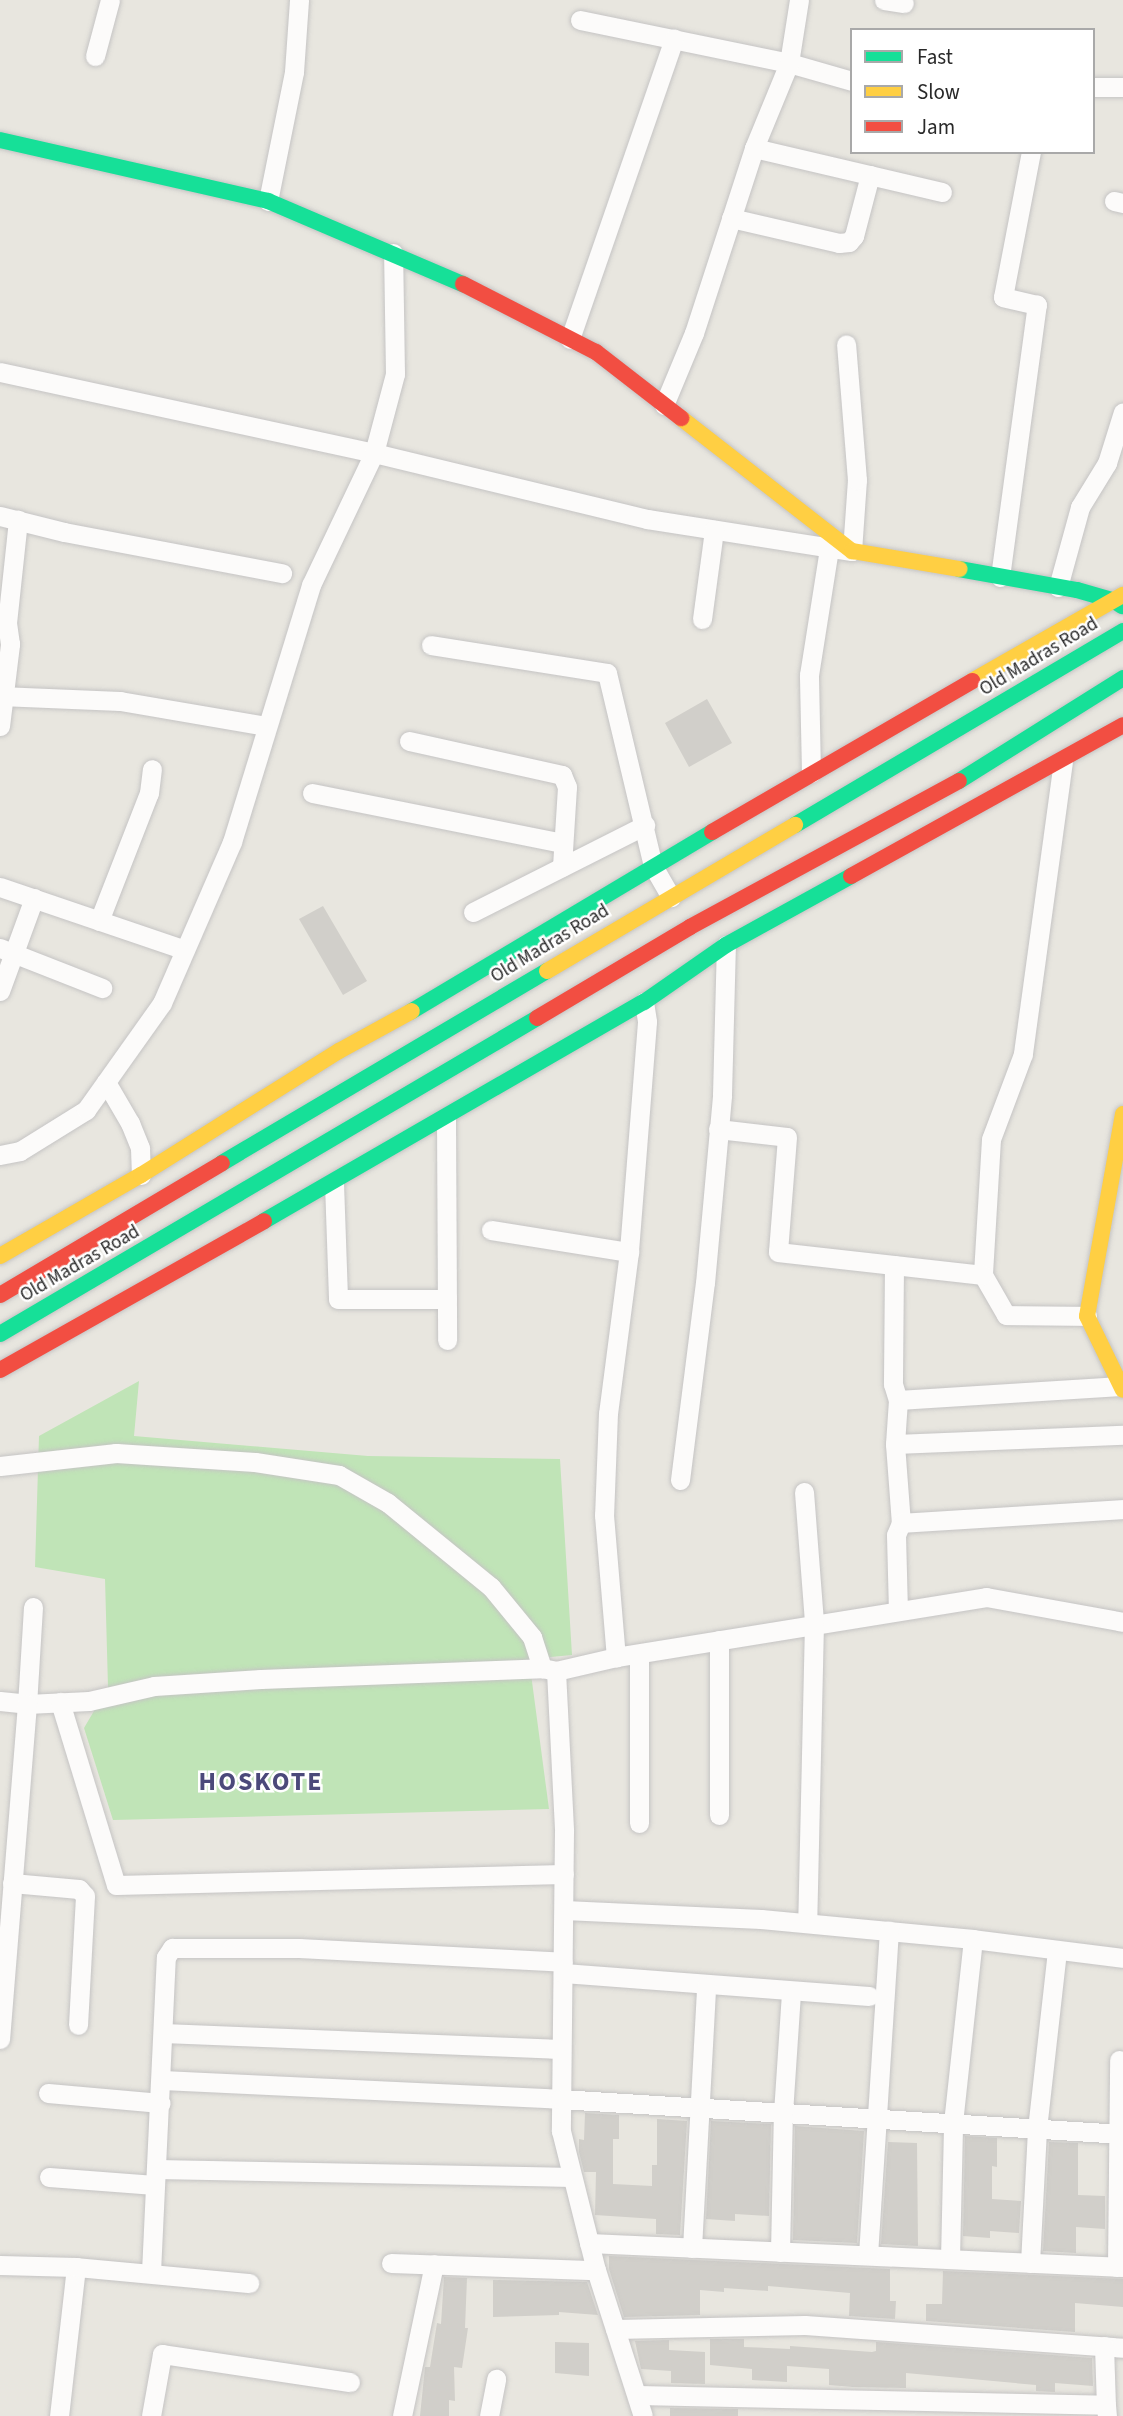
<!DOCTYPE html>
<style>
body{margin:0}
#map{position:relative;width:1123px;height:2416px;overflow:hidden;background:#e8e6df;font-family:"Source Sans 3",sans-serif}
div>[style]{position:absolute}
[style*='--x']{left:calc(var(--x)*1px);top:calc(var(--y)*1px);width:calc(var(--w)*1px);rotate:calc(var(--a)*1deg)}
.green>*{inset:0;background:#c0e4b7}
.building>*{inset:0;background:#d1cfca}
.roads{filter:drop-shadow(0 0 2px #c5c4c4) drop-shadow(0 0 2px #c5c4c4)}
.street>*{height:19px;margin:-9.5px;padding:0 9.5px;transform-origin:9.5px;border-radius:9.5px;background:#fcfbfa}
.fast>*{height:16px;margin:-8px;padding:0 8px;transform-origin:8px;border-radius:8px;background:#16e098}
.slow>*{height:16px;margin:-8px;padding:0 8px;transform-origin:8px;border-radius:8px;background:#ffcf43}
.jam>*{height:16px;margin:-8px;padding:0 8px;transform-origin:8px;border-radius:8px;background:#f24e42}
span{translate:-50% -50%;white-space:nowrap;text-align:center;line-height:1.15;-webkit-text-stroke:5px #fff;paint-order:stroke}
.street-label{font-size:19px;color:#292929}
.district-label{font-size:26px;color:#4b497a;font-weight:700;letter-spacing:2px}
.legend{position:absolute;left:850px;top:28px;width:245px;height:126px;box-sizing:border-box;background:#fff;border:2px solid #a9a9a9;margin:0;padding:9px 12px;list-style:none;font-size:21px;color:#292929}
.legend li{display:flex;align-items:center;gap:14px;height:35px}
.legend b{width:35px;border:2px solid #a9a9a9}
</style>
<div id="map">
<div class="green">
<div style="clip-path:polygon(139px 1381px,134px 1436px,368px 1456px,560px 1459px,572px 1655px,529px 1659px,549px 1809px,113px 1820px,84px 1728px,108px 1687px,105px 1579px,35px 1567px,39px 1436px)"></div>
</div>
<div class="building">
<div style="clip-path:polygon(707px 699px,732px 743px,689px 767px,665px 723px)"></div>
<div style="clip-path:polygon(323px 906px,367px 981px,343px 995px,299px 919px)"></div>
<div style="clip-path:polygon(585px 2113px,619px 2115px,619px 2139px,613px 2139px,613px 2184px,652px 2186px,652px 2165px,657px 2165px,657px 2119px,687px 2121px,680px 2235px,656px 2234px,656px 2219px,595px 2215px,596px 2172px,584px 2172px,579px 2152px,579px 2139px,584px 2140px)"></div>
<div style="clip-path:polygon(711px 2121px,771px 2124px,769px 2216px,735px 2214px,735px 2221px,706px 2219px)"></div>
<div style="clip-path:polygon(795px 2126px,864px 2131px,857px 2243px,793px 2240px)"></div>
<div style="clip-path:polygon(965px 2136px,997px 2138px,997px 2167px,992px 2166px,992px 2199px,1021px 2201px,1019px 2233px,990px 2231px,990px 2238px,963px 2236px)"></div>
<div style="clip-path:polygon(888px 2142px,917px 2143px,918px 2246px,881px 2244px)"></div>
<div style="clip-path:polygon(1049px 2142px,1078px 2143px,1078px 2195px,1105px 2196px,1105px 2229px,1076px 2227px,1076px 2253px,1043px 2251px)"></div>
<div style="clip-path:polygon(609px 2256px,890px 2269px,890px 2301px,896px 2301px,895px 2319px,849px 2316px,850px 2293px,768px 2286px,768px 2291px,724px 2288px,724px 2292px,700px 2290px,700px 2315px,624px 2317px,609px 2269px)"></div>
<div style="clip-path:polygon(943px 2271px,1123px 2279px,1123px 2307px,1075px 2303px,1075px 2332px,926px 2321px,926px 2304px,942px 2304px)"></div>
<div style="clip-path:polygon(444px 2277px,467px 2278px,465px 2328px,468px 2328px,462px 2368px,454px 2367px,455px 2401px,449px 2400px,449px 2416px,420px 2416px,425px 2367px,430px 2367px,437px 2323px,441px 2324px)"></div>
<div style="clip-path:polygon(493px 2280px,587px 2282px,598px 2315px,559px 2312px,559px 2315px,493px 2317px)"></div>
<div style="clip-path:polygon(710px 2339px,744px 2339px,744px 2347px,790px 2349px,790px 2346px,872px 2352px,876px 2351px,876px 2342px,1092px 2358px,1093px 2386px,1055px 2383px,1055px 2392px,1036px 2391px,1036px 2385px,906px 2373px,906px 2388px,853px 2387px,829px 2385px,829px 2369px,787px 2366px,787px 2382px,752px 2380px,752px 2369px,710px 2365px)"></div>
<div style="clip-path:polygon(669px 2340px,669px 2350px,705px 2352px,705px 2384px,671px 2383px,671px 2371px,641px 2369px,635px 2341px)"></div>
<div style="clip-path:polygon(555px 2342px,589px 2343px,589px 2376px,555px 2373px)"></div>
<div style="clip-path:polygon(670px 2408px,738px 2409px,738px 2416px,670px 2416px)"></div>
</div>
<div class="roads">
<div class="street">
<div style="--x:884;--y:0;--w:20;--a:9"></div>
<div style="--x:580;--y:20;--w:213;--a:11.6"></div>
<div style="--x:789;--y:63;--w:66;--a:15.9"></div>
<div style="--x:95;--y:56;--w:58;--a:-75"></div>
<div style="--x:1093;--y:87;--w:30;--a:0"></div>
<div style="--x:754;--y:148;--w:193;--a:13.2"></div>
<div style="--x:268;--y:201;--w:132;--a:-78.6"></div>
<div style="--x:294;--y:72;--w:72;--a:-86"></div>
<div style="--x:1114;--y:201;--w:9;--a:13"></div>
<div style="--x:731;--y:218;--w:111;--a:13"></div>
<div style="--x:839;--y:243;--w:10;--a:-6"></div>
<div style="--x:849;--y:242;--w:8;--a:-50"></div>
<div style="--x:854;--y:236;--w:63;--a:-75.3"></div>
<div style="--x:570;--y:339;--w:318;--a:-70.9"></div>
<div style="--x:0;--y:372;--w:383;--a:12.2"></div>
<div style="--x:374;--y:453;--w:281;--a:13.6"></div>
<div style="--x:647;--y:519;--w:207;--a:8.9"></div>
<div style="--x:852;--y:551;--w:71;--a:-86"></div>
<div style="--x:857;--y:480;--w:136;--a:-94.6"></div>
<div style="--x:664;--y:405;--w:78;--a:-67.4"></div>
<div style="--x:694;--y:333;--w:194;--a:-72"></div>
<div style="--x:754;--y:148;--w:92;--a:-67.6"></div>
<div style="--x:789;--y:63;--w:64;--a:-81"></div>
<div style="--x:0;--y:516;--w:66;--a:14"></div>
<div style="--x:64;--y:532;--w:222;--a:10.7"></div>
<div style="--x:1000;--y:577;--w:275;--a:-82.3"></div>
<div style="--x:1037;--y:305;--w:35;--a:-167"></div>
<div style="--x:1003;--y:297;--w:148;--a:-79.1"></div>
<div style="--x:1058;--y:587;--w:83;--a:-74.6"></div>
<div style="--x:1080;--y:507;--w:52;--a:-58.5"></div>
<div style="--x:1107;--y:463;--w:53;--a:-72.6"></div>
<div style="--x:702;--y:619;--w:90;--a:-82.3"></div>
<div style="--x:431;--y:645;--w:178;--a:9"></div>
<div style="--x:607;--y:673;--w:198;--a:76.6"></div>
<div style="--x:653;--y:866;--w:36;--a:60"></div>
<div style="--x:0;--y:696;--w:120;--a:2.4"></div>
<div style="--x:120;--y:701;--w:149;--a:9.7"></div>
<div style="--x:0;--y:726;--w:83;--a:-83"></div>
<div style="--x:10;--y:644;--w:21;--a:-98"></div>
<div style="--x:7;--y:623;--w:104;--a:-83.9"></div>
<div style="--x:409;--y:741;--w:157;--a:12.5"></div>
<div style="--x:562;--y:775;--w:13;--a:67"></div>
<div style="--x:567;--y:787;--w:80;--a:93.6"></div>
<div style="--x:1063;--y:761;--w:296;--a:97.8"></div>
<div style="--x:1023;--y:1054;--w:91;--a:110.6"></div>
<div style="--x:991;--y:1139;--w:136;--a:93.4"></div>
<div style="--x:983;--y:1275;--w:46;--a:60.1"></div>
<div style="--x:1006;--y:1315;--w:81;--a:0.7"></div>
<div style="--x:811;--y:773;--w:98;--a:-91.2"></div>
<div style="--x:809;--y:675;--w:128;--a:-81"></div>
<div style="--x:312;--y:793;--w:256;--a:11.3"></div>
<div style="--x:0;--y:887;--w:195;--a:18.8"></div>
<div style="--x:473;--y:912;--w:193;--a:-26.8"></div>
<div style="--x:99;--y:921;--w:137;--a:-68.7"></div>
<div style="--x:149;--y:793;--w:24;--a:-83"></div>
<div style="--x:0;--y:948;--w:110;--a:21.4"></div>
<div style="--x:0;--y:991;--w:99;--a:-69.9"></div>
<div style="--x:644;--y:1002;--w:20;--a:81"></div>
<div style="--x:647;--y:1022;--w:231;--a:94.5"></div>
<div style="--x:629;--y:1252;--w:162;--a:97.4"></div>
<div style="--x:608;--y:1413;--w:102;--a:92.2"></div>
<div style="--x:604;--y:1515;--w:143;--a:85.2"></div>
<div style="--x:616;--y:1657;--w:375;--a:-9.2"></div>
<div style="--x:986;--y:1597;--w:139;--a:10.3"></div>
<div style="--x:106;--y:1082;--w:48;--a:59.7"></div>
<div style="--x:130;--y:1123;--w:27;--a:68"></div>
<div style="--x:140;--y:1148;--w:27;--a:88"></div>
<div style="--x:446;--y:1118;--w:222;--a:89.7"></div>
<div style="--x:718;--y:1129;--w:69;--a:6.6"></div>
<div style="--x:787;--y:1137;--w:115;--a:94.5"></div>
<div style="--x:778;--y:1252;--w:206;--a:6.4"></div>
<div style="--x:0;--y:1155;--w:20;--a:-11"></div>
<div style="--x:20;--y:1151;--w:78;--a:-31.8"></div>
<div style="--x:86;--y:1110;--w:131;--a:-54.6"></div>
<div style="--x:162;--y:1003;--w:176;--a:-66.5"></div>
<div style="--x:232;--y:842;--w:269;--a:-72.9"></div>
<div style="--x:311;--y:585;--w:146;--a:-64.5"></div>
<div style="--x:374;--y:453;--w:82;--a:-75.1"></div>
<div style="--x:395;--y:374;--w:121;--a:-90.9"></div>
<div style="--x:334;--y:1183;--w:116;--a:88"></div>
<div style="--x:338;--y:1299;--w:109;--a:0"></div>
<div style="--x:491;--y:1230;--w:140;--a:9.1"></div>
<div style="--x:894;--y:1265;--w:119;--a:90.5"></div>
<div style="--x:893;--y:1384;--w:17;--a:73"></div>
<div style="--x:898;--y:1400;--w:44;--a:93.9"></div>
<div style="--x:895;--y:1444;--w:79;--a:85.7"></div>
<div style="--x:901;--y:1523;--w:13;--a:113"></div>
<div style="--x:896;--y:1535;--w:75;--a:88.5"></div>
<div style="--x:898;--y:1400;--w:223;--a:-3.6"></div>
<div style="--x:895;--y:1444;--w:228;--a:-2.3"></div>
<div style="--x:0;--y:1466;--w:117;--a:-6.4"></div>
<div style="--x:116;--y:1453;--w:139;--a:3.7"></div>
<div style="--x:255;--y:1462;--w:85;--a:8.8"></div>
<div style="--x:339;--y:1475;--w:56;--a:29.7"></div>
<div style="--x:388;--y:1503;--w:133;--a:39.2"></div>
<div style="--x:491;--y:1587;--w:65;--a:50.6"></div>
<div style="--x:532;--y:1637;--w:33;--a:72"></div>
<div style="--x:680;--y:1480;--w:199;--a:-82.8"></div>
<div style="--x:705;--y:1283;--w:189;--a:-84.8"></div>
<div style="--x:722;--y:1095;--w:150;--a:-88.5"></div>
<div style="--x:804;--y:1492;--w:131;--a:85.6"></div>
<div style="--x:814;--y:1623;--w:300;--a:91.3"></div>
<div style="--x:901;--y:1523;--w:222;--a:-3.6"></div>
<div style="--x:33;--y:1607;--w:97;--a:93.5"></div>
<div style="--x:27;--y:1704;--w:62;--a:-2.8"></div>
<div style="--x:89;--y:1701;--w:67;--a:-13"></div>
<div style="--x:154;--y:1686;--w:107;--a:-3.7"></div>
<div style="--x:261;--y:1679;--w:281;--a:-2.2"></div>
<div style="--x:542;--y:1668;--w:14;--a:12"></div>
<div style="--x:556;--y:1671;--w:62;--a:-13.1"></div>
<div style="--x:719;--y:1640;--w:175;--a:90"></div>
<div style="--x:639;--y:1654;--w:169;--a:90"></div>
<div style="--x:556;--y:1671;--w:160;--a:87.1"></div>
<div style="--x:564;--y:1831;--w:300;--a:90.6"></div>
<div style="--x:561;--y:2131;--w:143;--a:75.9"></div>
<div style="--x:596;--y:2270;--w:153;--a:72.2"></div>
<div style="--x:0;--y:1701;--w:27;--a:6"></div>
<div style="--x:27;--y:1704;--w:336;--a:94.6"></div>
<div style="--x:60;--y:1702;--w:191;--a:73"></div>
<div style="--x:116;--y:1885;--w:448;--a:-1.4"></div>
<div style="--x:12;--y:1883;--w:67;--a:5.1"></div>
<div style="--x:79;--y:1889;--w:9;--a:49"></div>
<div style="--x:85;--y:1896;--w:129;--a:93.1"></div>
<div style="--x:564;--y:1910;--w:197;--a:2.6"></div>
<div style="--x:761;--y:1919;--w:213;--a:5.4"></div>
<div style="--x:973;--y:1939;--w:151;--a:7.2"></div>
<div style="--x:563;--y:1973;--w:307;--a:4.3"></div>
<div style="--x:163;--y:2033;--w:397;--a:2.3"></div>
<div style="--x:162;--y:2080;--w:398;--a:2.7"></div>
<div style="--x:560;--y:2099;--w:564;--a:3.56"></div>
<div style="--x:48;--y:2093;--w:113;--a:5.1"></div>
<div style="--x:156;--y:2169;--w:416;--a:1.1"></div>
<div style="--x:49;--y:2177;--w:106;--a:4.3"></div>
<div style="--x:589;--y:2243;--w:535;--a:2.57"></div>
<div style="--x:692;--y:2248;--w:262;--a:-86.9"></div>
<div style="--x:780;--y:2252;--w:139;--a:-88.8"></div>
<div style="--x:783;--y:2113;--w:121;--a:-86.2"></div>
<div style="--x:868;--y:2255;--w:325;--a:-86.3"></div>
<div style="--x:950;--y:2259;--w:136;--a:-88.7"></div>
<div style="--x:953;--y:2123;--w:185;--a:-83.8"></div>
<div style="--x:391;--y:2263;--w:205;--a:2"></div>
<div style="--x:1030;--y:2263;--w:134;--a:-87"></div>
<div style="--x:1037;--y:2129;--w:180;--a:-83.6"></div>
<div style="--x:0;--y:2265;--w:76;--a:1.5"></div>
<div style="--x:76;--y:2267;--w:150;--a:96.5"></div>
<div style="--x:76;--y:2267;--w:174;--a:5.3"></div>
<div style="--x:1117;--y:2267;--w:207;--a:-89.4"></div>
<div style="--x:151;--y:2272;--w:315;--a:-87.3"></div>
<div style="--x:166;--y:1957;--w:11;--a:-56"></div>
<div style="--x:172;--y:1948;--w:127;--a:0"></div>
<div style="--x:299;--y:1948;--w:264;--a:3"></div>
<div style="--x:615;--y:2329;--w:190;--a:-1.2"></div>
<div style="--x:805;--y:2325;--w:319;--a:4.1"></div>
<div style="--x:1104;--y:2346;--w:59;--a:88.1"></div>
<div style="--x:637;--y:2395;--w:469;--a:1.2"></div>
<div style="--x:1106;--y:2405;--w:11;--a:85"></div>
<div style="--x:151;--y:2416;--w:63;--a:-79.9"></div>
<div style="--x:162;--y:2354;--w:190;--a:8.5"></div>
<div style="--x:402;--y:2416;--w:155;--a:-78.1"></div>
<div style="--x:489;--y:2416;--w:38;--a:-79"></div>
</div>
<div class="fast">
<div style="--x:0;--y:140;--w:275;--a:12.8"></div>
<div style="--x:268;--y:201;--w:212;--a:23.1"></div>
<div style="--x:959;--y:569;--w:120;--a:10.1"></div>
<div style="--x:1077;--y:590;--w:37;--a:16"></div>
<div style="--x:1113;--y:600;--w:11;--a:34"></div>
<div style="--x:959;--y:781;--w:194;--a:-32.1"></div>
<div style="--x:795;--y:825;--w:381;--a:-30.6"></div>
<div style="--x:412;--y:1011;--w:349;--a:-30.8"></div>
<div style="--x:222;--y:1163;--w:377;--a:-30.6"></div>
<div style="--x:264;--y:1221;--w:439;--a:-30"></div>
<div style="--x:644;--y:1002;--w:100;--a:-34.8"></div>
<div style="--x:726;--y:945;--w:143;--a:-28.9"></div>
<div style="--x:0;--y:1334;--w:623;--a:-30.47"></div>
</div>
<div class="slow">
<div style="--x:681;--y:418;--w:217;--a:37.9"></div>
<div style="--x:852;--y:551;--w:109;--a:9.5"></div>
<div style="--x:972;--y:681;--w:174;--a:-29.7"></div>
<div style="--x:547;--y:971;--w:288;--a:-30.5"></div>
<div style="--x:1123;--y:1114;--w:205;--a:100.1"></div>
<div style="--x:1087;--y:1316;--w:82;--a:64.1"></div>
<div style="--x:0;--y:1256;--w:163;--a:-29.9"></div>
<div style="--x:141;--y:1175;--w:234;--a:-32.1"></div>
<div style="--x:339;--y:1051;--w:83;--a:-28.7"></div>
</div>
<div class="jam">
<div style="--x:463;--y:284;--w:149;--a:27.1"></div>
<div style="--x:596;--y:352;--w:108;--a:37.8"></div>
<div style="--x:712;--y:832;--w:301;--a:-30.1"></div>
<div style="--x:851;--y:876;--w:311;--a:-29"></div>
<div style="--x:537;--y:1018;--w:178;--a:-30.7"></div>
<div style="--x:690;--y:927;--w:306;--a:-28.5"></div>
<div style="--x:0;--y:1295;--w:258;--a:-30.7"></div>
<div style="--x:0;--y:1370;--w:303;--a:-29.4"></div>
</div>
</div>
<div class="street-label">
<span style="left:1039px;top:657px;rotate:-31deg">Old Madras Road</span>
<span style="left:550px;top:944px;rotate:-31deg">Old Madras Road</span>
<span style="left:80px;top:1264px;rotate:-30deg">Old Madras Road</span>
</div>
<div class="district-label">
<span style="left:261px;top:1782px">HOSKOTE</span>
</div>
<ul class="legend">
<li><b style="height:9px;background:#16e098"></b>Fast</li>
<li><b style="height:9px;background:#ffcf43"></b>Slow</li>
<li><b style="height:9px;background:#f24e42"></b>Jam</li>
</ul>
</div>
